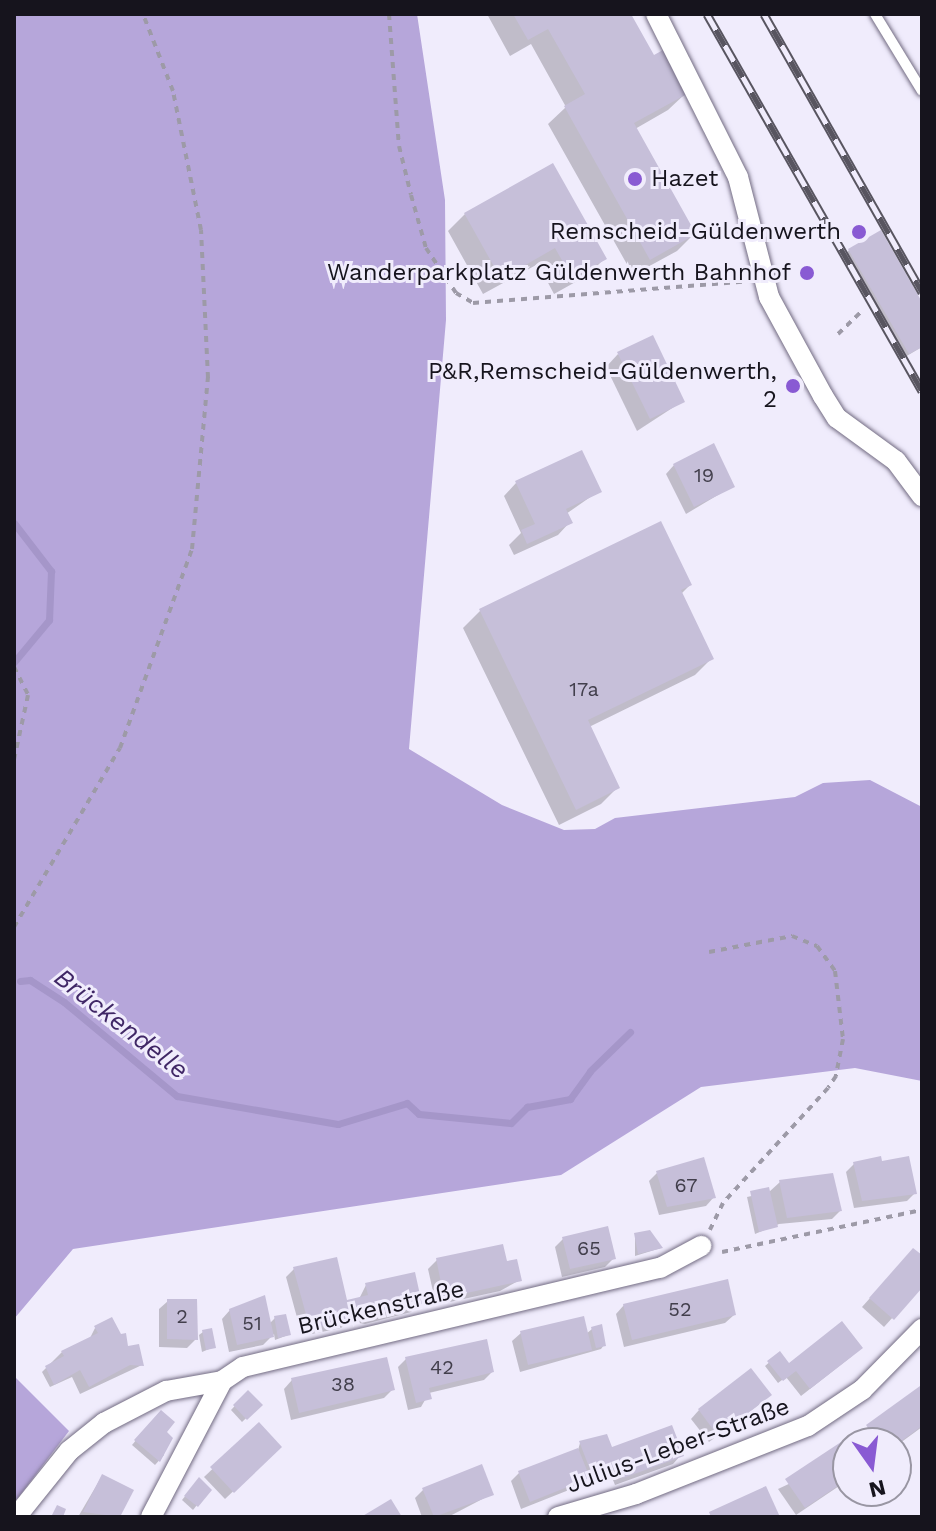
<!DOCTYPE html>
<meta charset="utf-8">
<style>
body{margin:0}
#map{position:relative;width:936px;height:1531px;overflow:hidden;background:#f0ecfc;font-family:"Work Sans",sans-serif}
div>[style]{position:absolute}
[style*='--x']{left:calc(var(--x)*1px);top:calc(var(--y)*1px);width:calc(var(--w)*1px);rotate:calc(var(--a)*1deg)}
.forest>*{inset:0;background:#b6a6da}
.shadow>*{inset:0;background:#0003}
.stream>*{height:7px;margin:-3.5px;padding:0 3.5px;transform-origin:3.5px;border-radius:3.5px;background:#a596c9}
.building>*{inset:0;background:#c6bfd9}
.path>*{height:4px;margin-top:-2px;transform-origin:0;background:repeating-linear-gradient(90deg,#9d9aa7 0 6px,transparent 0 12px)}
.roads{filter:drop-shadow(0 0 2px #726b82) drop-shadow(0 0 2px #726b82)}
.service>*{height:10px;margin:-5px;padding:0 5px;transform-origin:5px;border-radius:5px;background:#fff}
.minor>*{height:20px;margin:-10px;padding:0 10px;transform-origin:10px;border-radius:10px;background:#fff}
.rail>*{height:9px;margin-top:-4.5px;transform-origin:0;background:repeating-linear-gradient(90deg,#f0ecfc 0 18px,#585560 0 36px);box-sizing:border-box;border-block:2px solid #585560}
.dots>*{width:22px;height:22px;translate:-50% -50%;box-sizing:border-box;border:4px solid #f0ecfc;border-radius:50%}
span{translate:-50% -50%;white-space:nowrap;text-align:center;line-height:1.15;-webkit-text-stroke:6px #f0ecfc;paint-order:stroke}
.number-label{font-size:20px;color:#423f4c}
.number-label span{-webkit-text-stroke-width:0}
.poi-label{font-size:24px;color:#16141d}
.left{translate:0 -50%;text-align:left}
.right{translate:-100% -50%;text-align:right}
.street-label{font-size:24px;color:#16141d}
.water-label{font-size:26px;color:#402766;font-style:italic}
.frame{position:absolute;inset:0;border:16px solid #16141d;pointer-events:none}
.north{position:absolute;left:832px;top:1427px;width:80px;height:80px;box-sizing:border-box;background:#f0ecfc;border:2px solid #9996a3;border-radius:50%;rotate:166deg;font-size:22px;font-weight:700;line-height:32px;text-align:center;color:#16141d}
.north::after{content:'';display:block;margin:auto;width:28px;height:36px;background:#895ad3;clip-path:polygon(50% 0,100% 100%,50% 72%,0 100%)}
</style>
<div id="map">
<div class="forest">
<div style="clip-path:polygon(14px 14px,417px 14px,445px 200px,446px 320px,409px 749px,502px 805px,564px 830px,595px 829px,615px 818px,795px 797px,823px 783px,870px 780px,922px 807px,922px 1081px,855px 1068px,701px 1087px,561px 1175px,73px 1249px,14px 1319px)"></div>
<div style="clip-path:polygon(14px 1376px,69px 1431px,14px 1503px)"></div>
</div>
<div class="shadow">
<div style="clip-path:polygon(487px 14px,629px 14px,654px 58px,685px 94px,668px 110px,635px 129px,694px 234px,677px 251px,633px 275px,548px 124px,566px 107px,531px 44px,510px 56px)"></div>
<div style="clip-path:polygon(465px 214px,605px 258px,588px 275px,554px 294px,538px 264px,483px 294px,448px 231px)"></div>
<div style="clip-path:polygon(849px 250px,922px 306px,922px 347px,905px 357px,846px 254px)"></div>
<div style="clip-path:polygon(618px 354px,683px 401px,637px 431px,606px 367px)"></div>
<div style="clip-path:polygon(674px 465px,733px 486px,686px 514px,666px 474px)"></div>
<div style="clip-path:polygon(516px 483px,599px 491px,566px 514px,570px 522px,558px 535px,514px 555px,509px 545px,521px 533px,504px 496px)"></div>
<div style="clip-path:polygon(660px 524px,690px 585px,681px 594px,712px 658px,695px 675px,589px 727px,618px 787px,601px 804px,559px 825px,463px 628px,480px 611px)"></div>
<div style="clip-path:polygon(854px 1164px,915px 1193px,907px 1201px,854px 1208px,846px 1172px)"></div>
<div style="clip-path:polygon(657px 1173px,714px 1197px,706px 1206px,659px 1215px,649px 1181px)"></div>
<div style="clip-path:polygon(780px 1182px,840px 1211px,832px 1219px,779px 1224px,755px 1234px,747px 1197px,769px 1192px)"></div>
<div style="clip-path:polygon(635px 1235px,661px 1248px,635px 1256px)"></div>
<div style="clip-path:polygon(563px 1239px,614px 1258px,605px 1267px,562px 1277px,555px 1247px)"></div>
<div style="clip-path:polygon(922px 1258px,922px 1285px,884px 1327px,862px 1307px,905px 1259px)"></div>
<div style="clip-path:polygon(437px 1260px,505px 1266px,520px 1280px,500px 1291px,436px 1305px,428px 1269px)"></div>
<div style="clip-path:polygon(294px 1269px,346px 1304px,359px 1299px,366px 1285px,420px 1303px,411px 1312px,365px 1324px,348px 1321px,341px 1328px,302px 1336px,286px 1277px)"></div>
<div style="clip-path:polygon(168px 1301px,196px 1339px,187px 1348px,159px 1347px,159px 1309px)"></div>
<div style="clip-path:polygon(624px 1305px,734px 1315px,725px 1323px,624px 1347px,616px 1314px)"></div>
<div style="clip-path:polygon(230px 1310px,269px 1324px,275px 1318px,288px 1335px,275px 1340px,274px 1334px,263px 1345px,229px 1352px,222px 1319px)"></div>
<div style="clip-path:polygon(95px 1328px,120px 1336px,124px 1356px,142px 1365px,80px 1394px,72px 1377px,50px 1387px,42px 1372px,62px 1352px,89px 1340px)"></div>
<div style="clip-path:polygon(592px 1329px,604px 1345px,601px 1349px,520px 1372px,512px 1341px,521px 1333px,586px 1334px)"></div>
<div style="clip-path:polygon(203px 1332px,214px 1347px,202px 1352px,199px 1335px)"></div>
<div style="clip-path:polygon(779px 1354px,789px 1365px,852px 1356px,801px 1396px,786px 1377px,778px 1383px,765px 1366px)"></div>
<div style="clip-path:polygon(406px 1359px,492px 1372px,484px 1380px,429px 1393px,421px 1407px,408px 1410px,398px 1367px)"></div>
<div style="clip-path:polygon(292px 1380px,393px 1389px,384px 1398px,291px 1420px,284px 1389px)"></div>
<div style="clip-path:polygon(919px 1388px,922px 1427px,896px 1446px,865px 1443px,859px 1435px)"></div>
<div style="clip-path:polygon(248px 1392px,260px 1405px,242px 1422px,231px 1410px)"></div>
<div style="clip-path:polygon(761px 1403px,709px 1442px,691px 1419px,699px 1410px)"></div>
<div style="clip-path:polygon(152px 1421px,165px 1433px,164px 1455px,155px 1465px,132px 1445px)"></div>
<div style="clip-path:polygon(259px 1425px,280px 1447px,225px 1499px,204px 1477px)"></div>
<div style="clip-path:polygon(580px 1443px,611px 1451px,681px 1455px,673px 1464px,615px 1485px,609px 1470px,587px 1475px,579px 1486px,521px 1509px,511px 1481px,519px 1473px,578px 1450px)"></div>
<div style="clip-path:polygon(848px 1456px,848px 1480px,796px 1515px,778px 1489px)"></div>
<div style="clip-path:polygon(102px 1476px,131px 1491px,118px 1517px,78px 1517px)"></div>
<div style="clip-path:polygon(196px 1483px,209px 1490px,193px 1510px,182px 1500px)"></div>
<div style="clip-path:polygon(423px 1490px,492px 1494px,448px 1517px,422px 1517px,415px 1498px)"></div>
</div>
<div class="stream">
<div style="--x:14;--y:523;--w:61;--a:52.4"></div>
<div style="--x:51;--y:571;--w:49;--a:92.3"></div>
<div style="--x:49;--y:620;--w:55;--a:129.8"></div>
<div style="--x:20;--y:981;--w:10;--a:-6"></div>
<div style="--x:30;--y:980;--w:40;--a:32.9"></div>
<div style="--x:64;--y:1002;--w:147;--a:39.8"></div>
<div style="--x:177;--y:1096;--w:163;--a:9.9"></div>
<div style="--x:338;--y:1124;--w:72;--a:-16.9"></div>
<div style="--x:407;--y:1103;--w:16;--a:43"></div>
<div style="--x:419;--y:1114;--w:92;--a:5.6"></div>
<div style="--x:511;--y:1123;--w:23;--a:-45"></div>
<div style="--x:527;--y:1107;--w:44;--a:-10.5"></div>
<div style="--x:570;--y:1099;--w:34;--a:-54"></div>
<div style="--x:590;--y:1071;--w:56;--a:-44.3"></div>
</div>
<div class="building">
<div style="clip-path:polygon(513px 14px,631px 14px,654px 55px,663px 50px,687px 94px,634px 123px,696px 234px,650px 260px,564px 106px,585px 94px,548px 29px,528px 40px)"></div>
<div style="clip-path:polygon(553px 163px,607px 259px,572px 278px,555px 248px,501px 279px,464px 213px)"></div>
<div style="clip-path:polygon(881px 230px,922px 302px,922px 347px,909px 354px,848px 249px)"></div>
<div style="clip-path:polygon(653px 335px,685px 402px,650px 419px,617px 352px)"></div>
<div style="clip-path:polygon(714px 443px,735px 487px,694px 507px,673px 464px)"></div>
<div style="clip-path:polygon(582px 450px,602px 492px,566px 509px,573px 523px,527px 544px,521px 530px,535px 524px,515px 481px)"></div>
<div style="clip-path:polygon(661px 521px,692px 585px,681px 590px,714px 659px,588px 720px,620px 788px,576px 810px,479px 609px)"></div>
<div style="clip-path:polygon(881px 1156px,882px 1161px,909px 1156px,917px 1194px,862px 1201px,853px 1162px)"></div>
<div style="clip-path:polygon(704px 1157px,716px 1198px,667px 1207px,656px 1171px)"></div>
<div style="clip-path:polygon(833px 1173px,842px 1211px,787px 1218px,779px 1180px)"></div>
<div style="clip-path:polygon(769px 1187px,778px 1227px,759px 1232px,750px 1191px)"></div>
<div style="clip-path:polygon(608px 1226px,616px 1259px,570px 1269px,562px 1237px)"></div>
<div style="clip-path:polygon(650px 1230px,663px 1248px,638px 1254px,634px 1233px)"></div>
<div style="clip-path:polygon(503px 1244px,507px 1261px,517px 1259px,522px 1281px,444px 1298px,436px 1258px)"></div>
<div style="clip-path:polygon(913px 1248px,922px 1255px,922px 1288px,894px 1320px,869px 1298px)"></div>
<div style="clip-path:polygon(337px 1257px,347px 1300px,368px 1295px,365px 1283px,415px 1272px,422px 1304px,310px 1329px,293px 1267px)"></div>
<div style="clip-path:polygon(728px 1279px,736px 1315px,632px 1340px,623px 1304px)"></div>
<div style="clip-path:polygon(265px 1295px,274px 1337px,237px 1345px,229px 1309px)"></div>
<div style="clip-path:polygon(167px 1299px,197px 1299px,198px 1340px,167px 1339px)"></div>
<div style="clip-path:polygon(286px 1314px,291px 1335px,278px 1338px,274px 1316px)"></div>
<div style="clip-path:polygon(584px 1316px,592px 1350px,528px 1365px,520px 1331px)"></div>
<div style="clip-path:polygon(112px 1317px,121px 1334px,126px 1333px,128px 1346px,139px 1344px,144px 1366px,130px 1365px,89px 1387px,80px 1370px,54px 1385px,45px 1366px,64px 1356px,61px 1351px,98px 1333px,94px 1326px)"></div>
<div style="clip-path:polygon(842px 1321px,863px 1348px,810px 1389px,796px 1371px,783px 1381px,767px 1361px,780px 1351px,789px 1363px)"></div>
<div style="clip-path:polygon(602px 1324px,606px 1346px,596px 1348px,591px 1327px)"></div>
<div style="clip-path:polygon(212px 1328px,216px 1348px,206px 1350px,202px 1330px)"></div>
<div style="clip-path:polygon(487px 1339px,494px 1372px,429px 1388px,432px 1399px,416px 1403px,405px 1357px)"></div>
<div style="clip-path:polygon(387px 1357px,395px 1390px,299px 1413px,291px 1378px)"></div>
<div style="clip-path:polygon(751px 1368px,772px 1395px,718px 1436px,698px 1409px)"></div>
<div style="clip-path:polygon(920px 1386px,922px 1426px,896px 1445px,879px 1443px,866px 1425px)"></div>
<div style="clip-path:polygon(248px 1390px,263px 1405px,247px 1420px,233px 1405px)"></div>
<div style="clip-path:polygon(161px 1410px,175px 1422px,167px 1432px,173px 1438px,160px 1462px,134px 1440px)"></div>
<div style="clip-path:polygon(259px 1422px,282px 1447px,234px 1493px,210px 1467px)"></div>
<div style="clip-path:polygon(672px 1425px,684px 1456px,623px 1478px,619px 1466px,591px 1472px,579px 1441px,607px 1434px,612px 1447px)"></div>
<div style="clip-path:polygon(841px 1442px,848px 1452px,848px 1479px,805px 1508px,785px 1479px)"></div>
<div style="clip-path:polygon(578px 1448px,590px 1478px,530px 1502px,518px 1471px)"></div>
<div style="clip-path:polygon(482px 1464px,494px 1495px,434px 1517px,422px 1488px)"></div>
<div style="clip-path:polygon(102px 1474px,134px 1490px,120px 1517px,83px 1512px)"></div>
<div style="clip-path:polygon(199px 1477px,212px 1490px,198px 1507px,184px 1496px)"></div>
<div style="clip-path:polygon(766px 1486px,780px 1517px,711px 1517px,709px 1512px)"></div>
<div style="clip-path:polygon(391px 1499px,402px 1517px,361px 1517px)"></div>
<div style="clip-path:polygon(57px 1505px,66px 1509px,63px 1517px,51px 1517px)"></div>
</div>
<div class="path">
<div style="--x:389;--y:14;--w:132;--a:85.7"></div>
<div style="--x:399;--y:146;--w:50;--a:76.2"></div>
<div style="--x:411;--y:195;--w:55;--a:74.2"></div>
<div style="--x:426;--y:248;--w:54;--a:56.3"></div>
<div style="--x:456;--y:293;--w:20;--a:30"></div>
<div style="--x:473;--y:303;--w:270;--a:-4.5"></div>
<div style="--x:838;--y:334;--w:33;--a:-44"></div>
<div style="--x:14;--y:667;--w:31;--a:63"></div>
<div style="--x:28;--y:695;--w:66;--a:102.2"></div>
<div style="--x:14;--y:927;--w:208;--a:-59.4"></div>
<div style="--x:120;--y:748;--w:212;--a:-70.1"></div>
<div style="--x:192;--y:549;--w:172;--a:-84.7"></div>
<div style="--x:208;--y:378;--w:148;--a:-92.7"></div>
<div style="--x:201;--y:230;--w:142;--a:-101.4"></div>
<div style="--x:173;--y:91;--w:83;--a:-111.3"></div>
<div style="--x:709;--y:952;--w:85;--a:-10.9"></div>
<div style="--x:792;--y:936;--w:27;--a:22"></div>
<div style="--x:817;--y:946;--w:31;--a:54"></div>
<div style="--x:835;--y:971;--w:68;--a:83.3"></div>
<div style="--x:843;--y:1039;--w:38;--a:101"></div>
<div style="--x:836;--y:1076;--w:14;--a:124"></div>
<div style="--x:828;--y:1088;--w:156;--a:132.4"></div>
<div style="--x:723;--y:1203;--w:30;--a:116"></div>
<div style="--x:722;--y:1252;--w:204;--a:-11.9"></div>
</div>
<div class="roads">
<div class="service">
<div style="--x:875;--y:14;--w:90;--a:58.6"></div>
</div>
<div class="minor">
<div style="--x:656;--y:14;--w:182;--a:63.3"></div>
<div style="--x:738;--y:177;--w:124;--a:75.5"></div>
<div style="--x:769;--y:297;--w:113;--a:61.4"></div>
<div style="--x:823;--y:396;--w:26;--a:58"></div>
<div style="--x:837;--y:418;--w:73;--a:36.1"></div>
<div style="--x:896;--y:461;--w:44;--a:53.4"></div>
<div style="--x:16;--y:1517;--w:85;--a:-51.2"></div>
<div style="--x:69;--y:1451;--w:45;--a:-38.7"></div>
<div style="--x:104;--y:1423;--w:70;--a:-27.3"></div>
<div style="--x:166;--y:1391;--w:57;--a:-10.1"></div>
<div style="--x:151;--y:1517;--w:153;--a:-62.4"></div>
<div style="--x:222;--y:1381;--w:25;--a:-34"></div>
<div style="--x:243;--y:1367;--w:429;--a:-13.4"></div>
<div style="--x:660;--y:1268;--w:47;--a:-28.2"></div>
<div style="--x:558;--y:1517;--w:81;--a:-16.4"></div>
<div style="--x:636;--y:1494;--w:185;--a:-21.6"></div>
<div style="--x:808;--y:1426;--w:65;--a:-33.7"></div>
<div style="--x:862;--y:1390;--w:86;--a:-45.5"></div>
</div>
</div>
<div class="rail">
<div style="--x:707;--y:14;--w:434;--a:60.3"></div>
<div style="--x:764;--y:14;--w:320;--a:60.4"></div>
</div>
<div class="dots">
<div style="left:635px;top:179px;background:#895ad3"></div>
<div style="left:859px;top:232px;background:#895ad3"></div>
<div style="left:807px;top:273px;background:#895ad3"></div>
<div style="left:793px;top:386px;background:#895ad3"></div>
</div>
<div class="number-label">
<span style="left:704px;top:475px">19</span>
<span style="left:584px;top:689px">17a</span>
<span style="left:686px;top:1185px">67</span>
<span style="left:589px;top:1248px">65</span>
<span style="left:680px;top:1309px">52</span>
<span style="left:182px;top:1316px">2</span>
<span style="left:252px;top:1323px">51</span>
<span style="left:442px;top:1367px">42</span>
<span style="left:343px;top:1384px">38</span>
</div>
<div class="poi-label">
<span class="left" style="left:651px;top:179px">Hazet</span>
<span class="right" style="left:841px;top:232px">Remscheid-Güldenwerth</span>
<span class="right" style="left:791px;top:273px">Wanderparkplatz Güldenwerth Bahnhof</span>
<span class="right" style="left:777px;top:386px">P&amp;R,Remscheid-Güldenwerth,<br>2</span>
</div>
<div class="street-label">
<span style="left:381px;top:1308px;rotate:-13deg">Brückenstraße</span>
<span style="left:678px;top:1446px;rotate:-20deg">Julius-Leber-Straße</span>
</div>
<div class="water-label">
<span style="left:121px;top:1024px;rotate:38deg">Brückendelle</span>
</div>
<div class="frame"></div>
<div class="north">N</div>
</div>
